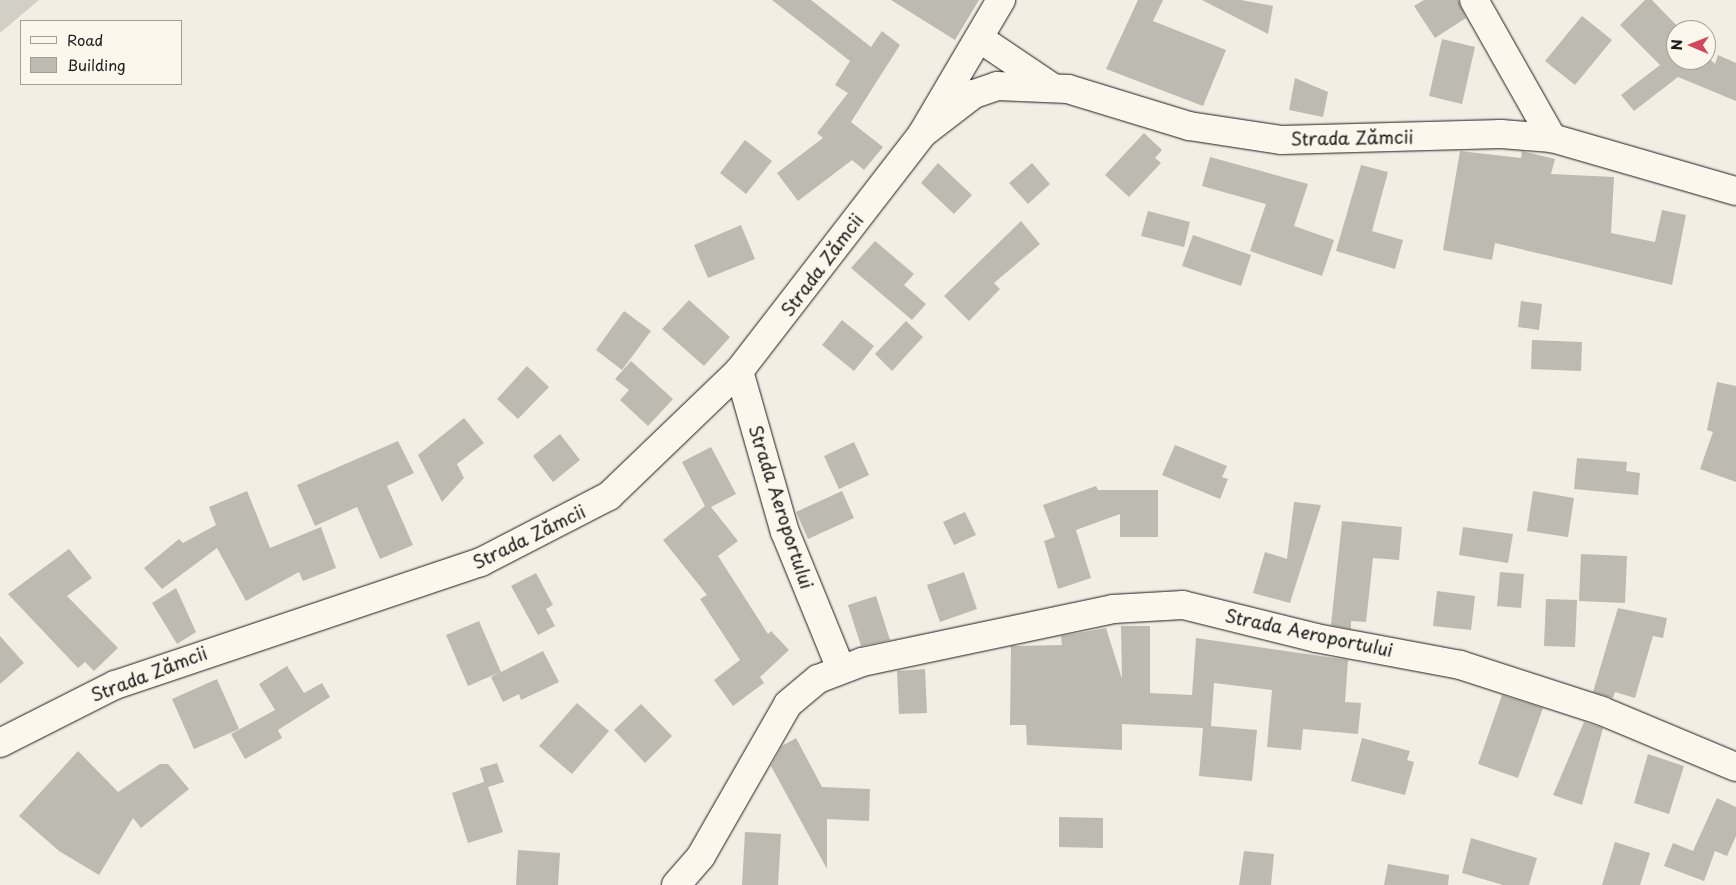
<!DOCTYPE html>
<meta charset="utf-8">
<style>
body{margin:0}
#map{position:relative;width:1736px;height:885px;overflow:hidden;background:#f2eee4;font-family:"Playpen Sans",sans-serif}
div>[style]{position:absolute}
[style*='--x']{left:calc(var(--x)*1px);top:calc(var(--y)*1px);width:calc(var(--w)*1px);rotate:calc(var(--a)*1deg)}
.green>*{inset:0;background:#d2cfc6}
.building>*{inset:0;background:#bdbab1}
.roads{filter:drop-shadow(0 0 1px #1c1c1c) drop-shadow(0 0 1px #1c1c1c)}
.street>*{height:28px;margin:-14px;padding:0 14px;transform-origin:14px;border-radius:14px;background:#fbf7ec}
.secondary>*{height:28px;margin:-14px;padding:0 14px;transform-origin:14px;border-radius:14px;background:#fbf7ec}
span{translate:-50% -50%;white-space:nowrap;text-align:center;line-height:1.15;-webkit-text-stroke:4.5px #fbf7ec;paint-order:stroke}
.street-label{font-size:18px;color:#1c1c1c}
.legend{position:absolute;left:20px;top:20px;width:162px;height:65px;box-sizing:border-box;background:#fbf7ec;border:1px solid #a29f99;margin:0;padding:6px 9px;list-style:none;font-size:15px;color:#1c1c1c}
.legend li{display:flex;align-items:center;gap:10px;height:25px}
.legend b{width:25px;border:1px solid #a29f99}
.north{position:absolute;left:1666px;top:20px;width:50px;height:50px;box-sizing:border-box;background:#fbf7ec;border:1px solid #a29f99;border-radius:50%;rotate:271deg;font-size:14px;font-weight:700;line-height:20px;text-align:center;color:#1c1c1c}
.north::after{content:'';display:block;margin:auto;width:18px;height:22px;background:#d1495b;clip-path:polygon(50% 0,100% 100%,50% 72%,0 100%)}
</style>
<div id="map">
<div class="green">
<div style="clip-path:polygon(0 0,39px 0,0 33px)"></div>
</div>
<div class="building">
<div style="clip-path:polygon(772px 0,811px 0,871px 47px,882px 31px,900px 45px,851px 122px,883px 147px,864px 170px,852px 160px,798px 201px,777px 173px,823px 138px,817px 133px,848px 93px,835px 85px,850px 61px)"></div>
<div style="clip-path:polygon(891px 0,979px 0,955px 40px)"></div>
<div style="clip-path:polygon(1138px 0,1163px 0,1153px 21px,1226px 50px,1203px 106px,1106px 69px)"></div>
<div style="clip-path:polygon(1202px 0,1241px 0,1273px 6px,1268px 34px)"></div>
<div style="clip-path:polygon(1424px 0,1458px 0,1466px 18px,1435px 38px,1414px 6px)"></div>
<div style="clip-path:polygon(1645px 0,1652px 0,1681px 30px,1676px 30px,1676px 60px,1706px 60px,1706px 55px,1715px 64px,1718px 55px,1736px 63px,1736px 101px,1678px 77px,1634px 111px,1621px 95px,1660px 65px,1620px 25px)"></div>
<div style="clip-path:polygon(1582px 16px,1612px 40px,1575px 85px,1545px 61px)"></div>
<div style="clip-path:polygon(1442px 39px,1475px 47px,1462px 104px,1429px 96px)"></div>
<div style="clip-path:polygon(1295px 78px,1328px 92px,1323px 117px,1289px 110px)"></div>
<div style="clip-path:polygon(1144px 133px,1162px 150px,1155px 158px,1161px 163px,1129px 197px,1105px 175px)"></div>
<div style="clip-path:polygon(745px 140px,772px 161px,746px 194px,720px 173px)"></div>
<div style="clip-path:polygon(1460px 151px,1521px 158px,1522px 151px,1555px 159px,1551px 174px,1614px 177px,1611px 233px,1655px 242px,1662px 210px,1686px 215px,1672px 285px,1495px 243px,1492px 260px,1443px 250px)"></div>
<div style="clip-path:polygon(1210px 157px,1308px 184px,1294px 226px,1334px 240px,1322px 276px,1250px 251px,1266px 204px,1202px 186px)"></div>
<div style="clip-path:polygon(938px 163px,972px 195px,954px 214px,921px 183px)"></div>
<div style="clip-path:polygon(1032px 163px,1050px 184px,1028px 204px,1009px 183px)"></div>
<div style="clip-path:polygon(1361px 165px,1388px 172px,1372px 231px,1403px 240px,1395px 269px,1336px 251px)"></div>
<div style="clip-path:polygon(1148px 211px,1190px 222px,1184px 247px,1141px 236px)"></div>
<div style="clip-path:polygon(1021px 221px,1040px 244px,994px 283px,1000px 289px,969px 321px,944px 296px)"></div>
<div style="clip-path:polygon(741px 225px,755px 259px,708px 278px,694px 245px)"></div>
<div style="clip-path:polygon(1193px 235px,1251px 255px,1241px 286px,1182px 266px)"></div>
<div style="clip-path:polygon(875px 241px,914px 274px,904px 285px,926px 304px,912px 320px,851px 268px)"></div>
<div style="clip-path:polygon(689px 300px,730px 337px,704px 366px,662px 329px)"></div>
<div style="clip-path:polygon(1521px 301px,1542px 304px,1539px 330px,1518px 327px)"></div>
<div style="clip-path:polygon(624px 311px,651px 331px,622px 370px,596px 350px)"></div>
<div style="clip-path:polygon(842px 320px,874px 346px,854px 371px,822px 345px)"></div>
<div style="clip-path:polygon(906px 321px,923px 337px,892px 371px,875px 354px)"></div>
<div style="clip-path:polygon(1532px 340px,1582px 342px,1581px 371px,1531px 369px)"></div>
<div style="clip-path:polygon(631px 361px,673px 399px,648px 426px,620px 400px,629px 390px,615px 379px)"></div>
<div style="clip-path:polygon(527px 366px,549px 387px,518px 419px,497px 399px)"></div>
<div style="clip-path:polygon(1717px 382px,1736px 386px,1736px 482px,1700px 469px,1713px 432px,1707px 430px)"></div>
<div style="clip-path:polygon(464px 418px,484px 443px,457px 464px,464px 478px,442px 502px,418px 455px)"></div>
<div style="clip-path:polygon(560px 434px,580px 460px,553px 482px,533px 456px)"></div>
<div style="clip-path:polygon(398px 441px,414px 473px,387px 486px,413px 545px,380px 559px,357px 507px,315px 526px,297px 485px)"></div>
<div style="clip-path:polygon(854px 442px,869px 475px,839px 489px,824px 456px)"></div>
<div style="clip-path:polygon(1175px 445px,1227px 466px,1222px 477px,1228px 479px,1220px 499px,1162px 475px)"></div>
<div style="clip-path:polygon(711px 447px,736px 494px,711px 507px,738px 541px,718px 556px,768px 634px,771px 631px,789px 650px,760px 677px,764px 683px,733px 706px,714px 680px,740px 660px,700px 599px,707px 595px,663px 540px,705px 506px,682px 462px)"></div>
<div style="clip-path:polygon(1577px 458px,1627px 462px,1626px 471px,1640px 473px,1638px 495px,1574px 489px)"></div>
<div style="clip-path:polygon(1096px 486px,1098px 490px,1158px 490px,1158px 537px,1120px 537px,1120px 514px,1076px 530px,1091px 578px,1058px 589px,1044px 541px,1055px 537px,1043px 505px)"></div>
<div style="clip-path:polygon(247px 491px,270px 548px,321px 527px,336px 568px,303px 581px,299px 572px,246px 601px,217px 548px,162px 589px,144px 568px,179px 539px,183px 543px,216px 525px,209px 507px)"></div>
<div style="clip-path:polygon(842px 491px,854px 518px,808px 539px,796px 512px)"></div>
<div style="clip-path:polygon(1533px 491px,1574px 498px,1568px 537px,1527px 531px)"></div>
<div style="clip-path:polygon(1294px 502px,1321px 505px,1290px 603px,1253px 593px,1265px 552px,1287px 559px)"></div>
<div style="clip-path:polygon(965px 512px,976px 535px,954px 545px,943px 522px)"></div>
<div style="clip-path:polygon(1342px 521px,1402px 527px,1399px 560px,1373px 558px,1366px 622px,1351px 621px,1351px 629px,1331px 625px)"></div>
<div style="clip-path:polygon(1463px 527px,1513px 534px,1508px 563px,1459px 555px)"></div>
<div style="clip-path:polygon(69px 549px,92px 578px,67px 596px,118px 648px,94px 671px,85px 662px,78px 668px,8px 594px)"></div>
<div style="clip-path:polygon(1581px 554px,1627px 556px,1625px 603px,1579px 601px)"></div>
<div style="clip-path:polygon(964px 572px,977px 609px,940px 622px,927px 585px)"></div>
<div style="clip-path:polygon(1500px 572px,1524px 574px,1521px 608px,1497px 606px)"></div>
<div style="clip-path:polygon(536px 573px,553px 605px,546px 609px,555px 626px,538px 635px,511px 586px)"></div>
<div style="clip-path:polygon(176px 588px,196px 632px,177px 644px,152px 603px)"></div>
<div style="clip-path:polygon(1437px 591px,1475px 596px,1471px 630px,1433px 626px)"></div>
<div style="clip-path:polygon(876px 596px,890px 640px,861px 646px,848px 605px)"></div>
<div style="clip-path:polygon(1546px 599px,1577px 600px,1575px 647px,1544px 646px)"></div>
<div style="clip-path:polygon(1618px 608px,1667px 618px,1663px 638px,1653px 636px,1635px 698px,1615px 692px,1613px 698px,1593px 692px)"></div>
<div style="clip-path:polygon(479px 621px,501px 672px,543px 651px,559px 682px,521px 700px,519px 694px,503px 702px,491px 677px,500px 672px,468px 686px,446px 635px)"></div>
<div style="clip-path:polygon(1121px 626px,1150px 626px,1150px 693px,1192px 695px,1196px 638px,1348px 660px,1345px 702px,1361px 703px,1358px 734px,1303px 729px,1301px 750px,1267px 747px,1272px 690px,1214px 683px,1211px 726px,1257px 730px,1252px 781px,1199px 776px,1203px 728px,1122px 724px,1122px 750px,1027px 745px,1026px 725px,1010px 725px,1011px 646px,1062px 645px,1061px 636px,1106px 628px,1122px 679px)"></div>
<div style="clip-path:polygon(0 636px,24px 663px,0 684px)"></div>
<div style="clip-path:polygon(287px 666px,304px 693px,322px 683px,330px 697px,278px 730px,282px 738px,245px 759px,231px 734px,275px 710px,259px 684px)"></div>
<div style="clip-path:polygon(925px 669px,927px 713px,899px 714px,897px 671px)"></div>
<div style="clip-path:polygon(217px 679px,239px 729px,194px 749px,172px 699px)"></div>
<div style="clip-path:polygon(1502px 695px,1543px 708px,1518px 778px,1478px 764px)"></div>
<div style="clip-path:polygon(577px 703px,609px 731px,572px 774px,539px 746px)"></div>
<div style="clip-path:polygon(641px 704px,672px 736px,645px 763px,614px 730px)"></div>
<div style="clip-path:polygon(1584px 722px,1603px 728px,1582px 805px,1553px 795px)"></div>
<div style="clip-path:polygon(796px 738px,822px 787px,870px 789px,869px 821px,827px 819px,827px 869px,771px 766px,782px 746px)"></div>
<div style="clip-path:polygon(1362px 738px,1410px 751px,1407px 760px,1414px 762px,1405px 795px,1351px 781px)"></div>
<div style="clip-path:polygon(78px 751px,118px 792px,160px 764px,168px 764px,189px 789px,141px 828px,133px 818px,99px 875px,59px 851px,19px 816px)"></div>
<div style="clip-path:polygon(1648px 754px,1684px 766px,1669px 814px,1634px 803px)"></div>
<div style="clip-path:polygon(497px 763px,504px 782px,488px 787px,503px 832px,468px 843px,452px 793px,484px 782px,480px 768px)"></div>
<div style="clip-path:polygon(1717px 798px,1736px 807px,1736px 836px,1727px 856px,1715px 851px,1704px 881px,1664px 866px,1673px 843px,1693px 851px)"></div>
<div style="clip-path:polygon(1059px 817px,1103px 818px,1103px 848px,1059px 847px)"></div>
<div style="clip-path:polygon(745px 832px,781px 834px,778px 885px,742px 885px)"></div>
<div style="clip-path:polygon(1471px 838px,1537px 858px,1529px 885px,1503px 885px,1462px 873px)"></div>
<div style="clip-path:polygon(1615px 842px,1650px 853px,1640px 885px,1602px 885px)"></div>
<div style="clip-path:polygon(518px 850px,560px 853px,558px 885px,516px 885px)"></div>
<div style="clip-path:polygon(1244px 851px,1274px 854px,1271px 885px,1239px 885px)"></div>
<div style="clip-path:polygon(1388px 864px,1449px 875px,1448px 885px,1384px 885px)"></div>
</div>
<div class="roads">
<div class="street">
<div style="--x:1474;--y:0;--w:159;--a:60.5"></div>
<div style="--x:979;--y:38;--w:86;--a:34.1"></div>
<div style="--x:922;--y:134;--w:156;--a:-59.5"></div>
<div style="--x:739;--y:371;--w:167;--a:74.1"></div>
<div style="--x:785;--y:532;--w:148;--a:67.8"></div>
<div style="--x:676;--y:885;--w:38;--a:-49"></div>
<div style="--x:701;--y:856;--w:175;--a:-60.2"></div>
<div style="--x:788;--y:704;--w:39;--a:-40"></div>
<div style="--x:818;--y:679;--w:47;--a:-21.1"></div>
<div style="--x:862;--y:662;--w:257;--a:-11.9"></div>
<div style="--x:1113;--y:609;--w:70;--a:-3.3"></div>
<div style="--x:1183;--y:605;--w:137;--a:13.9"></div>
<div style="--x:1316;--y:638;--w:147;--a:10.6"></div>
<div style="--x:1460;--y:665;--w:149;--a:17.9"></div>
<div style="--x:1602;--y:711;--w:145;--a:22.7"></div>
</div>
<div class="secondary">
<div style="--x:0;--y:743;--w:129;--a:-26.8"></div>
<div style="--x:115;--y:685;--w:386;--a:-18.6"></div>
<div style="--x:481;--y:562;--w:144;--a:-27.3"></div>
<div style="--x:609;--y:496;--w:180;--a:-43.9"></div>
<div style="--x:739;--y:371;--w:299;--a:-52.3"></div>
<div style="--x:922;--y:134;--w:66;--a:-37.6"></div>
<div style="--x:974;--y:94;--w:24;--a:-19"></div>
<div style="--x:997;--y:86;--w:71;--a:2.4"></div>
<div style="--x:1068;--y:89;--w:127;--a:17"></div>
<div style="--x:1189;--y:126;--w:94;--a:8.6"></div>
<div style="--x:1282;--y:140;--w:219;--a:-1.6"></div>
<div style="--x:1501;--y:134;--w:51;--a:4.5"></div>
<div style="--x:1552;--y:138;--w:191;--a:16.1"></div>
</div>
</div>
<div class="street-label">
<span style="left:1352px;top:138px;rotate:-1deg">Strada Zămcii</span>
<span style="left:822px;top:265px;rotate:-53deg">Strada Zămcii</span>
<span style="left:781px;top:507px;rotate:72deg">Strada Aeroportului</span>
<span style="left:529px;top:537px;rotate:-26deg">Strada Zămcii</span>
<span style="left:1309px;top:633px;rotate:12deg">Strada Aeroportului</span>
<span style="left:149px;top:674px;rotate:-21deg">Strada Zămcii</span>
</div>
<ul class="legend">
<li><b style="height:6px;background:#fbf7ec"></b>Road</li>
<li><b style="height:14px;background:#bdbab1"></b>Building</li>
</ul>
<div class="north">N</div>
</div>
